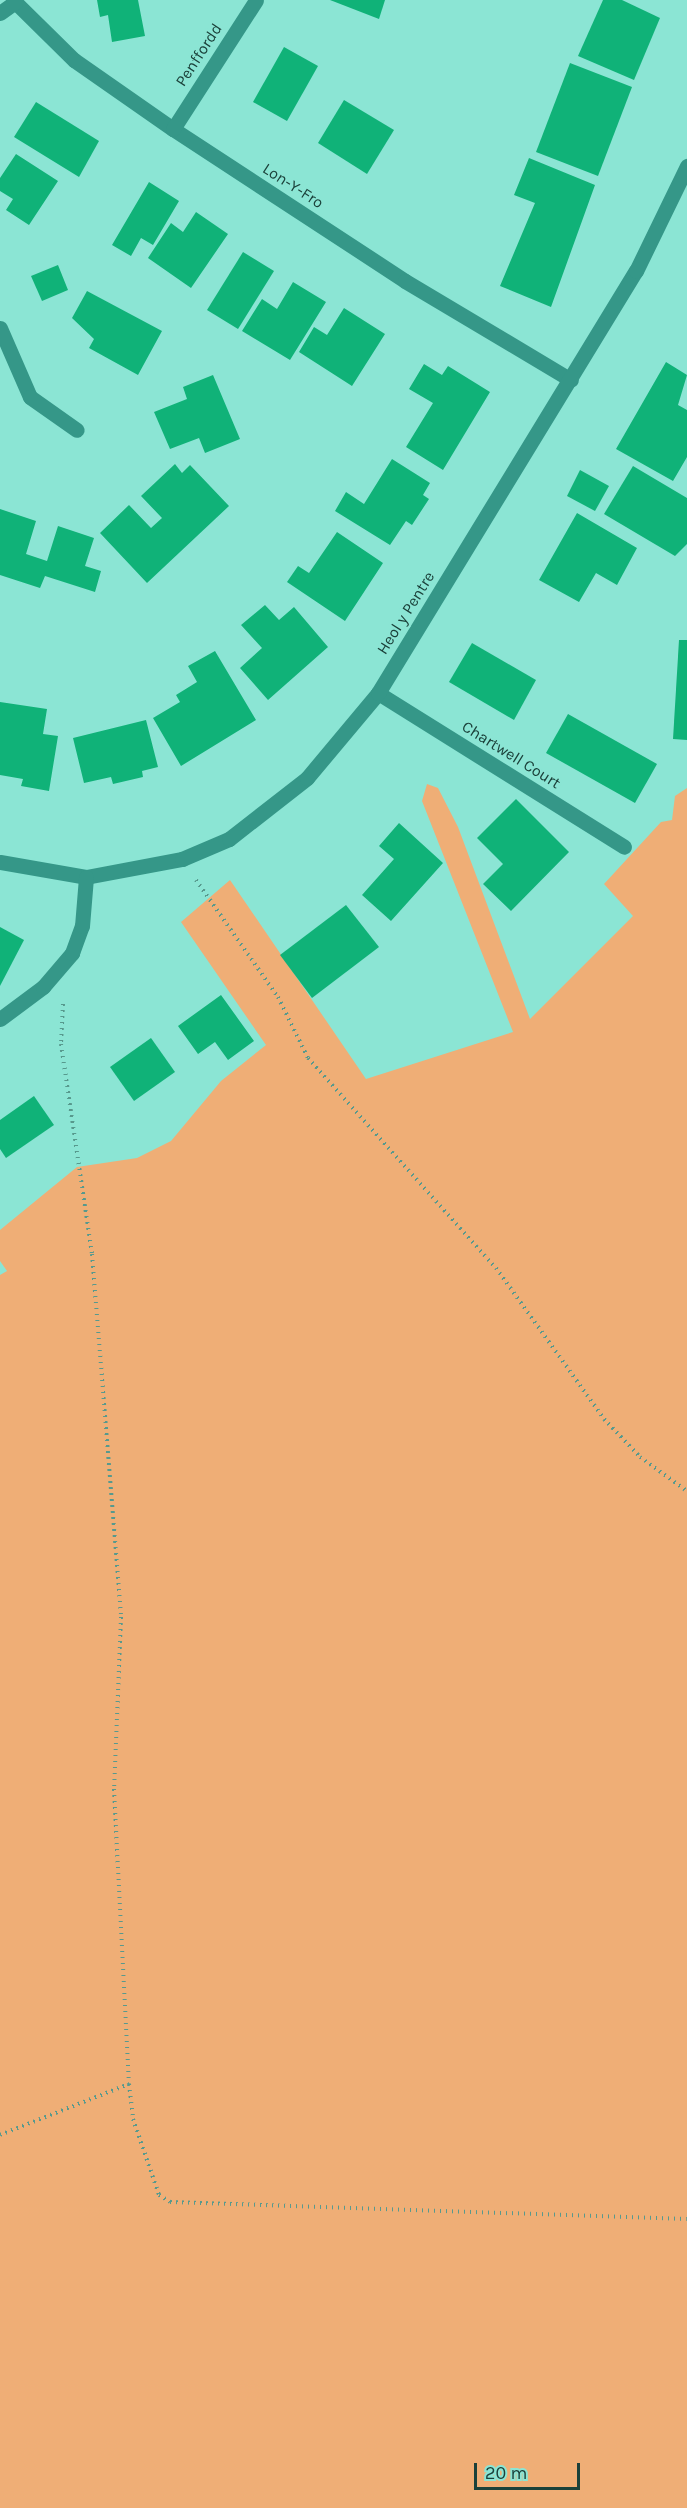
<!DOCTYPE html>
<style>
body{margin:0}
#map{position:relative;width:687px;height:2508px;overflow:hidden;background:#8be5d4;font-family:Karla,sans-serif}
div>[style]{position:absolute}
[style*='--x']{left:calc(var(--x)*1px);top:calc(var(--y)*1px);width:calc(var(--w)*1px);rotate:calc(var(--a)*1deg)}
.green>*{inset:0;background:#efae76}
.building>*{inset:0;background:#10b278}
.path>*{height:4px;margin-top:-2px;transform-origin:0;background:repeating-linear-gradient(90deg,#57998d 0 1.5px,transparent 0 6px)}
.minor>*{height:15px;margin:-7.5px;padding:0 7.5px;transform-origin:7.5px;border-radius:7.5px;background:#359788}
span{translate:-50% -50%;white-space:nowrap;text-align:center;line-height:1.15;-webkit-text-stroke:4.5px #8be5d4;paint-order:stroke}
.street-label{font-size:16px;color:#1b413a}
.scale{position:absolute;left:474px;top:2463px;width:106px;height:27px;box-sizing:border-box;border:3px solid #1b413a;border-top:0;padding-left:8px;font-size:18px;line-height:21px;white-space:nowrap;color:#1b413a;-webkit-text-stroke:4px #8be5d4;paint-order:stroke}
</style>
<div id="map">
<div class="green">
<div style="clip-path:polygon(427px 784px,438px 788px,458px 827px,530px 1019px,633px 916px,604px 884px,661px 822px,672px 820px,675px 796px,687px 788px,687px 2508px,0 2508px,0 1275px,7px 1271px,0 1261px,0 1230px,77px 1167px,137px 1158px,171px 1141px,221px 1081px,266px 1045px,181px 922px,230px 880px,366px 1079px,513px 1032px,422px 801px)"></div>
</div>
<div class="building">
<div style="clip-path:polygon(97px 0,138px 0,145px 36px,112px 42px,108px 15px,100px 17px)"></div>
<div style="clip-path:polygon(330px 0,385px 0,379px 19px)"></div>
<div style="clip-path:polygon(603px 0,622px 0,660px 18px,634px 80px,578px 56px)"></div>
<div style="clip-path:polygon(284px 47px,318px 66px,287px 121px,253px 102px)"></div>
<div style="clip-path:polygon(570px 63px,632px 87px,598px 176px,536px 152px)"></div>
<div style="clip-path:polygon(344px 100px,394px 130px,367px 174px,318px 143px)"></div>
<div style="clip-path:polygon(36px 102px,99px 141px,79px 177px,14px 137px)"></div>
<div style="clip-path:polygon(16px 154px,58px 181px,29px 225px,6px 210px,13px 199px,0 191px,0 178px)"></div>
<div style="clip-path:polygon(529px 158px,595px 185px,551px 307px,500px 286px,535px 203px,514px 195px)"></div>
<div style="clip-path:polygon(149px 182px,179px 201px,153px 245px,141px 238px,131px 256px,112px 245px)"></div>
<div style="clip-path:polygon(196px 212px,228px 234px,191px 288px,148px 258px,171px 223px,183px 232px)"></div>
<div style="clip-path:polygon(243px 252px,274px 271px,238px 329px,207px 310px)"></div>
<div style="clip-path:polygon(58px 265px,68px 290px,42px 301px,31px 276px)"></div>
<div style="clip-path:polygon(293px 282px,326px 302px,290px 360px,242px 331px,262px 299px,277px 309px)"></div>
<div style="clip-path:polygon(87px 291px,162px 331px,138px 375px,89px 348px,94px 339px,72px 318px)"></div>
<div style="clip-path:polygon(344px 308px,385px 334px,352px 386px,299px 352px,314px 327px,327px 335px)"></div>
<div style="clip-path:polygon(666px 362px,687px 375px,678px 405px,687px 410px,687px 457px,673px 481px,616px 449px)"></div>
<div style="clip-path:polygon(424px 364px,442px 375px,448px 366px,490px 392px,443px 470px,406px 447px,433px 403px,409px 389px)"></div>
<div style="clip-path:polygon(213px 375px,240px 439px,205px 453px,199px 438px,170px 449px,154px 412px,187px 399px,183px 387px)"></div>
<div style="clip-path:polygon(392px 459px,430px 483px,423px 495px,429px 499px,412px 525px,406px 521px,390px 545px,335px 511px,346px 492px,364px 504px)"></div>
<div style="clip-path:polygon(175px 464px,182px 473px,190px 465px,229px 506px,147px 583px,100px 533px,129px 505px,151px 528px,162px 518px,141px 496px)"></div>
<div style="clip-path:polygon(633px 466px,687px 498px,687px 544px,675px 556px,604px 514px)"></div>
<div style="clip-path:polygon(580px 470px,609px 486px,595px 511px,567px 496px)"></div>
<div style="clip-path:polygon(0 509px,36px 521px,26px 554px,47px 561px,58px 526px,94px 538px,85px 566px,101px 571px,95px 592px,45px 576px,40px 588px,0 575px)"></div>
<div style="clip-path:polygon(577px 513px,637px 548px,617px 585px,596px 573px,579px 602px,539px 580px)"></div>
<div style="clip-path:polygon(337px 532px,383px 563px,345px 621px,287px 582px,298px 566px,309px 573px)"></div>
<div style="clip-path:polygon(265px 605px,279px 620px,294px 607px,328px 647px,268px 700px,240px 668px,262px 648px,241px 625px)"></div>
<div style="clip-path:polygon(679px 640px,687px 640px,687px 740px,673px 739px)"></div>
<div style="clip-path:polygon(472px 643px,536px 680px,514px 720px,449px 682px)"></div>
<div style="clip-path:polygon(215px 651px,256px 720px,181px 766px,153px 718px,180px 702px,176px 695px,197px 682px,188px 666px)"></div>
<div style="clip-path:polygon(0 702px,47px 709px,43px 734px,58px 736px,49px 791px,21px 786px,23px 779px,0 775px)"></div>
<div style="clip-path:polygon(568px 714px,657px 764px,635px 803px,546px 753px)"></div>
<div style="clip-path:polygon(146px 720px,158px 767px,142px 771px,143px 777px,113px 784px,111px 777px,84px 783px,73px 738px)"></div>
<div style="clip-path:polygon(516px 799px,569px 852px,511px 911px,483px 884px,503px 864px,477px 838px)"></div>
<div style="clip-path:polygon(399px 823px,443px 863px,391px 921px,362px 895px,394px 859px,379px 846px)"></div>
<div style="clip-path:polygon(346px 905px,379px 947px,312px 998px,280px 955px)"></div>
<div style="clip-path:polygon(0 927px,24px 940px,0 986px)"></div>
<div style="clip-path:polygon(221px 995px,254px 1041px,228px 1060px,215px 1042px,198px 1054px,178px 1026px)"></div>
<div style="clip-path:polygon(151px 1038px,175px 1072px,134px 1101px,110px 1067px)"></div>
<div style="clip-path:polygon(34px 1096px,54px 1125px,6px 1158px,0 1149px,0 1120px)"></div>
</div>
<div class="path">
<div style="--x:196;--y:880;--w:143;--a:55"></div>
<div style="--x:278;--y:997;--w:68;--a:63.8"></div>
<div style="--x:308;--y:1058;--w:282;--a:48.2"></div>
<div style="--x:496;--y:1268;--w:186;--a:54.4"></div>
<div style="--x:604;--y:1419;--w:52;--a:46.5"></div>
<div style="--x:640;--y:1457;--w:58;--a:35.9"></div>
<div style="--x:63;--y:1004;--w:40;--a:92.9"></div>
<div style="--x:61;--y:1044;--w:212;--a:81.6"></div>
<div style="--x:92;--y:1254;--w:364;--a:85.4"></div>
<div style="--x:121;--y:1617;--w:172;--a:92.3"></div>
<div style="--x:114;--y:1789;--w:295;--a:87.1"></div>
<div style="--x:0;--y:2135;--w:139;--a:-21.6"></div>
<div style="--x:129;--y:2084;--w:35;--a:83"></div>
<div style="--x:133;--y:2119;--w:80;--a:71.1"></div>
<div style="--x:159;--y:2195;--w:13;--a:32"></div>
<div style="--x:170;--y:2202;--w:517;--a:1.88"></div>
</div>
<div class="minor">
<div style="--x:13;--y:0;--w:86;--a:44.5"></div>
<div style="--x:74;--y:60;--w:121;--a:34.9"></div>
<div style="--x:173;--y:129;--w:277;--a:33.2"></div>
<div style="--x:405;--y:281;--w:193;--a:30.8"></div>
<div style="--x:0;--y:13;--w:19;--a:-36"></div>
<div style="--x:173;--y:129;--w:153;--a:-57.2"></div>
<div style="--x:0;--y:328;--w:75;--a:66.5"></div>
<div style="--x:30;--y:397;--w:57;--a:35.1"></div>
<div style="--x:378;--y:693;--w:290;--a:32"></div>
<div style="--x:0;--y:862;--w:87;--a:9.9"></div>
<div style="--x:86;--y:877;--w:98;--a:-10.6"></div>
<div style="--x:182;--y:859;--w:51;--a:-23.1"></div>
<div style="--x:229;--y:839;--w:99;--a:-38"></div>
<div style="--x:307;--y:778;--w:111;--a:-50.1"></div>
<div style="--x:378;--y:693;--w:495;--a:-58.6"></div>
<div style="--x:636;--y:271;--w:117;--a:-64.1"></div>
<div style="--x:0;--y:1019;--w:54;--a:-36.7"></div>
<div style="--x:43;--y:987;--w:45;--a:-49.5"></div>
<div style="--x:72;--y:953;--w:29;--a:-70"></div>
<div style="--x:82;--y:926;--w:49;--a:-85.3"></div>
</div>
<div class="street-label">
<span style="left:199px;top:55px;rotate:-57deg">Penffordd</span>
<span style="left:293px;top:186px;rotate:33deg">Lon-Y-Fro</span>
<span style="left:406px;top:613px;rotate:-58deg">Heol y Pentre</span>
<span style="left:511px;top:755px;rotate:32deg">Chartwell Court</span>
</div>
<div class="scale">20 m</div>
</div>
